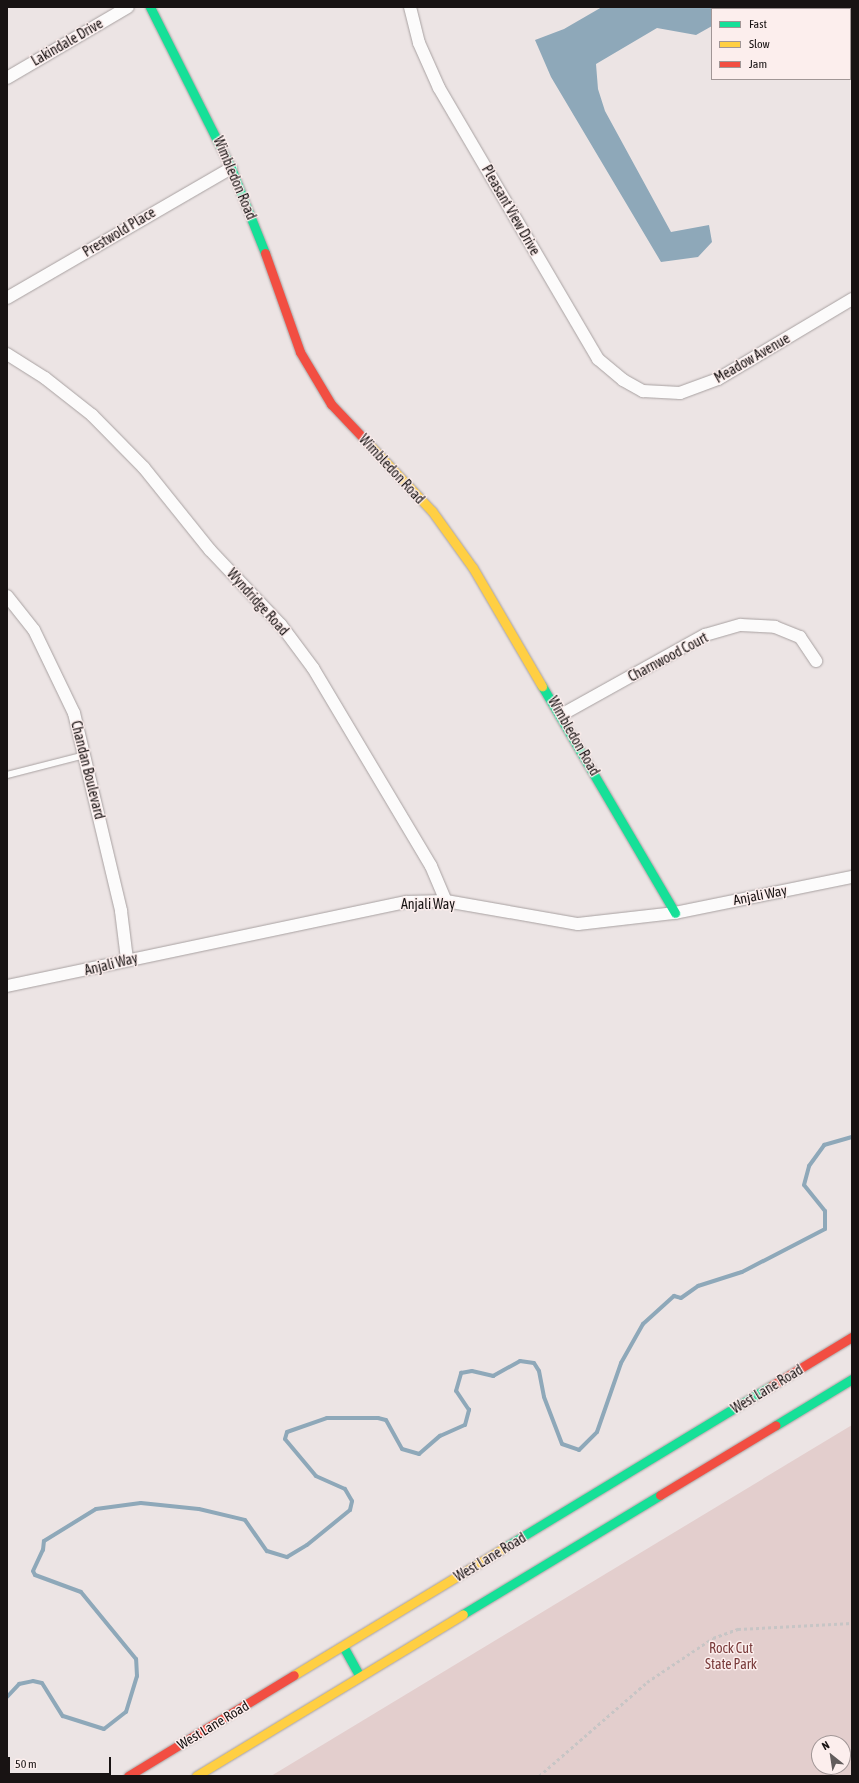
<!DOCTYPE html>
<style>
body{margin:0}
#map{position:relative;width:859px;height:1783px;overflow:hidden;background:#ece4e4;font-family:"Asap Condensed",sans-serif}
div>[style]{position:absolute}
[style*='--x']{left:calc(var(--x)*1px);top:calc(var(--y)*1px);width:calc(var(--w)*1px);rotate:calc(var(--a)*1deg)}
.green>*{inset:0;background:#e3cecd}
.water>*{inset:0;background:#8ea8b9}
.stream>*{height:4px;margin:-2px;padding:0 2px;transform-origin:2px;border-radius:2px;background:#8ea8b9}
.path>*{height:2.5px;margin-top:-1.25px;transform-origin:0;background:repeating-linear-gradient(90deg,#c7c5c5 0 3px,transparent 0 6px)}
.roads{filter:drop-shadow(0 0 1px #a8a1a1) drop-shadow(0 0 1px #a8a1a1)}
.lane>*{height:6px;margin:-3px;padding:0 3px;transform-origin:3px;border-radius:3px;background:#fcfbfb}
.street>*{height:12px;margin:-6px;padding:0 6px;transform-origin:6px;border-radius:6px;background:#fcfbfb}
.fast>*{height:9px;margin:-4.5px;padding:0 4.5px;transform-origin:4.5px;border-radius:4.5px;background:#16e098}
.slow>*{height:9px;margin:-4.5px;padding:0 4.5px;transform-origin:4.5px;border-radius:4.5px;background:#ffcf43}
.jam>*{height:9px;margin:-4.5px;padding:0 4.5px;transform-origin:4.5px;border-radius:4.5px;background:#f24e42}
span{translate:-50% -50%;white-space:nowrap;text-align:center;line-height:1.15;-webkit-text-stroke:3px #fceeed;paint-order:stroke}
.street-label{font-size:14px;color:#181313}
.park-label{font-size:14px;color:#7a3c3c}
.frame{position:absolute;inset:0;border:8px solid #181313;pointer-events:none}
.legend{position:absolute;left:711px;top:8px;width:140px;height:72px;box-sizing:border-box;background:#fceeed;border:1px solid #a19696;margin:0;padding:5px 7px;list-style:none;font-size:12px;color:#181313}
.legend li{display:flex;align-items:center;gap:8px;height:20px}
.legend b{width:20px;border:1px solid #a19696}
.north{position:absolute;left:811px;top:1735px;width:40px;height:40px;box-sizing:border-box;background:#fceeed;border:1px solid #a19696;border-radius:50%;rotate:330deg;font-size:11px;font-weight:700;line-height:16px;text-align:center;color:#181313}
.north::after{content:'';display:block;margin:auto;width:14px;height:18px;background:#625c5c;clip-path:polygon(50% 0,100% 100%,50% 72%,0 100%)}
.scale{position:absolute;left:8px;top:1757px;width:103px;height:18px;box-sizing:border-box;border:2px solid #181313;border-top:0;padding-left:5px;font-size:12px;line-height:14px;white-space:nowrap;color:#181313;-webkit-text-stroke:3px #fceeed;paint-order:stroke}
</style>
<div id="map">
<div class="green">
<div style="clip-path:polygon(evenodd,852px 1425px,852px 1776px,271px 1776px,852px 1425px,819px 1743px,843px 1743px,843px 1767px,819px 1767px,819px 1743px)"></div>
</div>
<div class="water">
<div style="clip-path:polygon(602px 7px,748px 7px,712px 9px,712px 26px,696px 35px,657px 28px,596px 64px,598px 89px,605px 111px,671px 232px,709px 225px,712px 242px,698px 257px,661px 262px,551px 77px,535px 40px,564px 29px)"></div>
</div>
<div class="stream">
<div style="--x:7;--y:1697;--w:18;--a:-47"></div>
<div style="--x:19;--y:1684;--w:14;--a:-12"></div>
<div style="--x:33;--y:1681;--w:9;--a:13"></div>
<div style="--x:42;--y:1683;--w:39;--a:58"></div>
<div style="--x:63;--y:1716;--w:43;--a:17.6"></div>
<div style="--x:104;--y:1729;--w:28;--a:-38"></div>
<div style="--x:126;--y:1712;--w:38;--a:-73"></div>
<div style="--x:137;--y:1676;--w:17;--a:-93"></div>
<div style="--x:136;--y:1659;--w:87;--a:-129.4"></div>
<div style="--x:81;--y:1592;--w:49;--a:-159.7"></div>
<div style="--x:35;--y:1575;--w:4;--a:-117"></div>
<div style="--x:33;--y:1571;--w:23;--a:-65"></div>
<div style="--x:43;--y:1550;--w:9;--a:-84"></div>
<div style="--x:44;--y:1541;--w:61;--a:-31.6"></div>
<div style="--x:96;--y:1509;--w:45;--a:-7.6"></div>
<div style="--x:141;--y:1503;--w:58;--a:5.9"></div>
<div style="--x:199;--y:1509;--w:47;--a:13.4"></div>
<div style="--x:245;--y:1520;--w:38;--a:55"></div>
<div style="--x:267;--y:1551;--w:21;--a:17"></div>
<div style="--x:287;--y:1557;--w:23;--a:-31"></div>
<div style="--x:307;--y:1545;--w:55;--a:-39.1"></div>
<div style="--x:350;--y:1510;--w:9;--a:-77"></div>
<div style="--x:352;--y:1501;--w:14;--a:-120"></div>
<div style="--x:345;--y:1489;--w:32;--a:-156"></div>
<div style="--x:316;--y:1476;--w:48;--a:-130"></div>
<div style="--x:285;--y:1439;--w:7;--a:-74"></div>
<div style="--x:287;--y:1432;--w:42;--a:-19.3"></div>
<div style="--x:327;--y:1418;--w:51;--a:0"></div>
<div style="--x:378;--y:1418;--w:8;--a:14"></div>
<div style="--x:386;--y:1420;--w:33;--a:61"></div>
<div style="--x:402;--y:1449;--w:18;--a:16"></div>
<div style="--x:419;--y:1454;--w:28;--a:-41"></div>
<div style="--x:440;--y:1436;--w:27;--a:-24"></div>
<div style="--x:465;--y:1425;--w:16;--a:-75"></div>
<div style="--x:469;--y:1410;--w:23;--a:-124"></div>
<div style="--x:456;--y:1391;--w:19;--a:-74"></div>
<div style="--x:461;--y:1373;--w:11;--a:-10"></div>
<div style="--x:472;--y:1371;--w:22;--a:13"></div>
<div style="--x:493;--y:1376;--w:31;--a:-29"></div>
<div style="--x:520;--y:1361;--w:14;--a:8"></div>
<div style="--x:534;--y:1363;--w:9;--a:58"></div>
<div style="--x:539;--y:1371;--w:26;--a:79"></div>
<div style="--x:544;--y:1397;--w:50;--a:69"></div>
<div style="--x:562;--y:1444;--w:18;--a:19"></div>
<div style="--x:579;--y:1450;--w:25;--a:-45"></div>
<div style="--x:597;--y:1432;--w:73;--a:-70.8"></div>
<div style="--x:621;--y:1363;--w:45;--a:-60.6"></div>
<div style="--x:643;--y:1324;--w:42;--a:-42.1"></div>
<div style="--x:674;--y:1296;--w:7;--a:16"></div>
<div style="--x:681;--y:1298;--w:21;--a:-35"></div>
<div style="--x:698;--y:1286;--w:46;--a:-17.7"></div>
<div style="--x:742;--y:1272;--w:93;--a:-27.4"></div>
<div style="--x:825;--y:1229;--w:18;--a:-90"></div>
<div style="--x:825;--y:1211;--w:33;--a:-129"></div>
<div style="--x:804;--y:1185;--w:20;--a:-75"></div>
<div style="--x:809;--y:1166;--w:26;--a:-54"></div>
<div style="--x:824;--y:1145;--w:29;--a:-16"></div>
</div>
<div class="path">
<div style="--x:539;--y:1776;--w:143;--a:-41"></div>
<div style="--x:647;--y:1682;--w:79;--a:-33.7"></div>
<div style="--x:713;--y:1638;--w:27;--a:-20"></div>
<div style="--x:738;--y:1629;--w:114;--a:-3"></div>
</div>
<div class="roads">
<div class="lane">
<div style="--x:7;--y:775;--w:81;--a:-14.4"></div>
</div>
<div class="street">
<div style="--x:410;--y:7;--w:37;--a:76"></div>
<div style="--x:419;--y:43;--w:49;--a:66"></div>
<div style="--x:439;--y:88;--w:314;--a:59.6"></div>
<div style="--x:598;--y:359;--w:33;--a:40"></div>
<div style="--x:623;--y:380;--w:23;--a:29"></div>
<div style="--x:643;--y:391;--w:37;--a:3"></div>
<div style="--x:680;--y:393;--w:40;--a:-20.2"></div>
<div style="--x:718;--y:379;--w:156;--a:-30.8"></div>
<div style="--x:7;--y:78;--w:140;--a:-30.4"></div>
<div style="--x:7;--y:298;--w:259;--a:-30.1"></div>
<div style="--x:7;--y:354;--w:45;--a:32.3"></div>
<div style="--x:45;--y:378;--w:60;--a:38.2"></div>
<div style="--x:92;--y:415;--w:74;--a:45.5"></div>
<div style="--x:144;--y:468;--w:105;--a:51.2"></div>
<div style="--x:210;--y:550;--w:103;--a:46.6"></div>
<div style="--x:281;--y:625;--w:54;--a:53.3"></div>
<div style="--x:313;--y:668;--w:230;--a:59.2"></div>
<div style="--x:431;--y:866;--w:38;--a:67"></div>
<div style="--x:7;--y:596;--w:43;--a:51.5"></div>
<div style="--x:34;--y:630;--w:92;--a:64.3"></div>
<div style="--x:74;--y:713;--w:204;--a:76.6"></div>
<div style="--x:121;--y:911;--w:48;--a:82.9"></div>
<div style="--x:561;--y:715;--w:165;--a:-29.1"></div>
<div style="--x:705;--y:635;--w:37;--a:-16"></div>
<div style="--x:741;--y:625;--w:34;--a:3"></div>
<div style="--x:775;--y:627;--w:27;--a:22"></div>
<div style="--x:800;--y:637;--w:29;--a:56"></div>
<div style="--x:7;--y:986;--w:408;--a:-11.9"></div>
<div style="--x:406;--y:902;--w:40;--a:-1.4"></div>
<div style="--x:446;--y:901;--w:134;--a:9.9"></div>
<div style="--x:578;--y:924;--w:98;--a:-6.5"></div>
<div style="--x:675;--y:913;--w:181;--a:-11.5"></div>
</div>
<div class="fast">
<div style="--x:150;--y:7;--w:180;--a:63.3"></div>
<div style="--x:231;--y:168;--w:92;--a:68.2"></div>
<div style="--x:542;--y:686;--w:263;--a:59.6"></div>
<div style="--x:776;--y:1425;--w:89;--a:-31.2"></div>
<div style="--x:505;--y:1547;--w:311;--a:-31.2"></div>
<div style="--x:463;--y:1614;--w:230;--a:-31.1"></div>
<div style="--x:343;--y:1646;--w:35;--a:61"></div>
</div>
<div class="slow">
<div style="--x:369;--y:444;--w:92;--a:46.8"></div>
<div style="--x:432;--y:511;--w:70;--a:54.3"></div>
<div style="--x:473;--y:568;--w:137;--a:59.7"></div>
<div style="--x:294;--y:1675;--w:247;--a:-31.2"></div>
<div style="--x:196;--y:1776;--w:312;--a:-31.2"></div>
</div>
<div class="jam">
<div style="--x:265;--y:253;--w:105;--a:70.5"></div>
<div style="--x:300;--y:352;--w:61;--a:59.2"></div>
<div style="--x:331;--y:404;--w:55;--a:46.5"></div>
<div style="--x:771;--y:1386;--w:95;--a:-31.2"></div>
<div style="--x:660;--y:1495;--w:135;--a:-31.1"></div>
<div style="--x:128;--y:1776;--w:194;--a:-31.3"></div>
</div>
</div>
<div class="street-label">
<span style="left:67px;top:42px;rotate:-30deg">Lakindale Drive</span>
<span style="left:235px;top:178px;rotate:67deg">Wimbledon Road</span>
<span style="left:511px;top:210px;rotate:60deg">Pleasant View Drive</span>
<span style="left:119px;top:232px;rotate:-31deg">Prestwold Place</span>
<span style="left:752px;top:358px;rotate:-30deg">Meadow Avenue</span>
<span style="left:392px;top:469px;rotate:47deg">Wimbledon Road</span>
<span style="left:258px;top:602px;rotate:48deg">Wyndridge Road</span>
<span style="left:668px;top:657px;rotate:-28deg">Charnwood Court</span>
<span style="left:574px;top:736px;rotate:60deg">Wimbledon Road</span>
<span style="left:88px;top:770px;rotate:76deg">Chandan Boulevard</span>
<span style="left:760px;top:895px;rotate:-11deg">Anjali Way</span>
<span style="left:428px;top:904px">Anjali Way</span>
<span style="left:111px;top:964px;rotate:-14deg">Anjali Way</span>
<span style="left:767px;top:1389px;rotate:-31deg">West Lane Road</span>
<span style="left:490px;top:1557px;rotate:-31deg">West Lane Road</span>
<span style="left:213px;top:1725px;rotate:-31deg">West Lane Road</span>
</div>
<div class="park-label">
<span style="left:731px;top:1656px">Rock Cut<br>State Park</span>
</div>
<div class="frame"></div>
<ul class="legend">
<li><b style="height:5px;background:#16e098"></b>Fast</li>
<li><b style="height:5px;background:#ffcf43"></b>Slow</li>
<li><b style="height:5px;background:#f24e42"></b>Jam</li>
</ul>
<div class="north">N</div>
<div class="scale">50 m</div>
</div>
